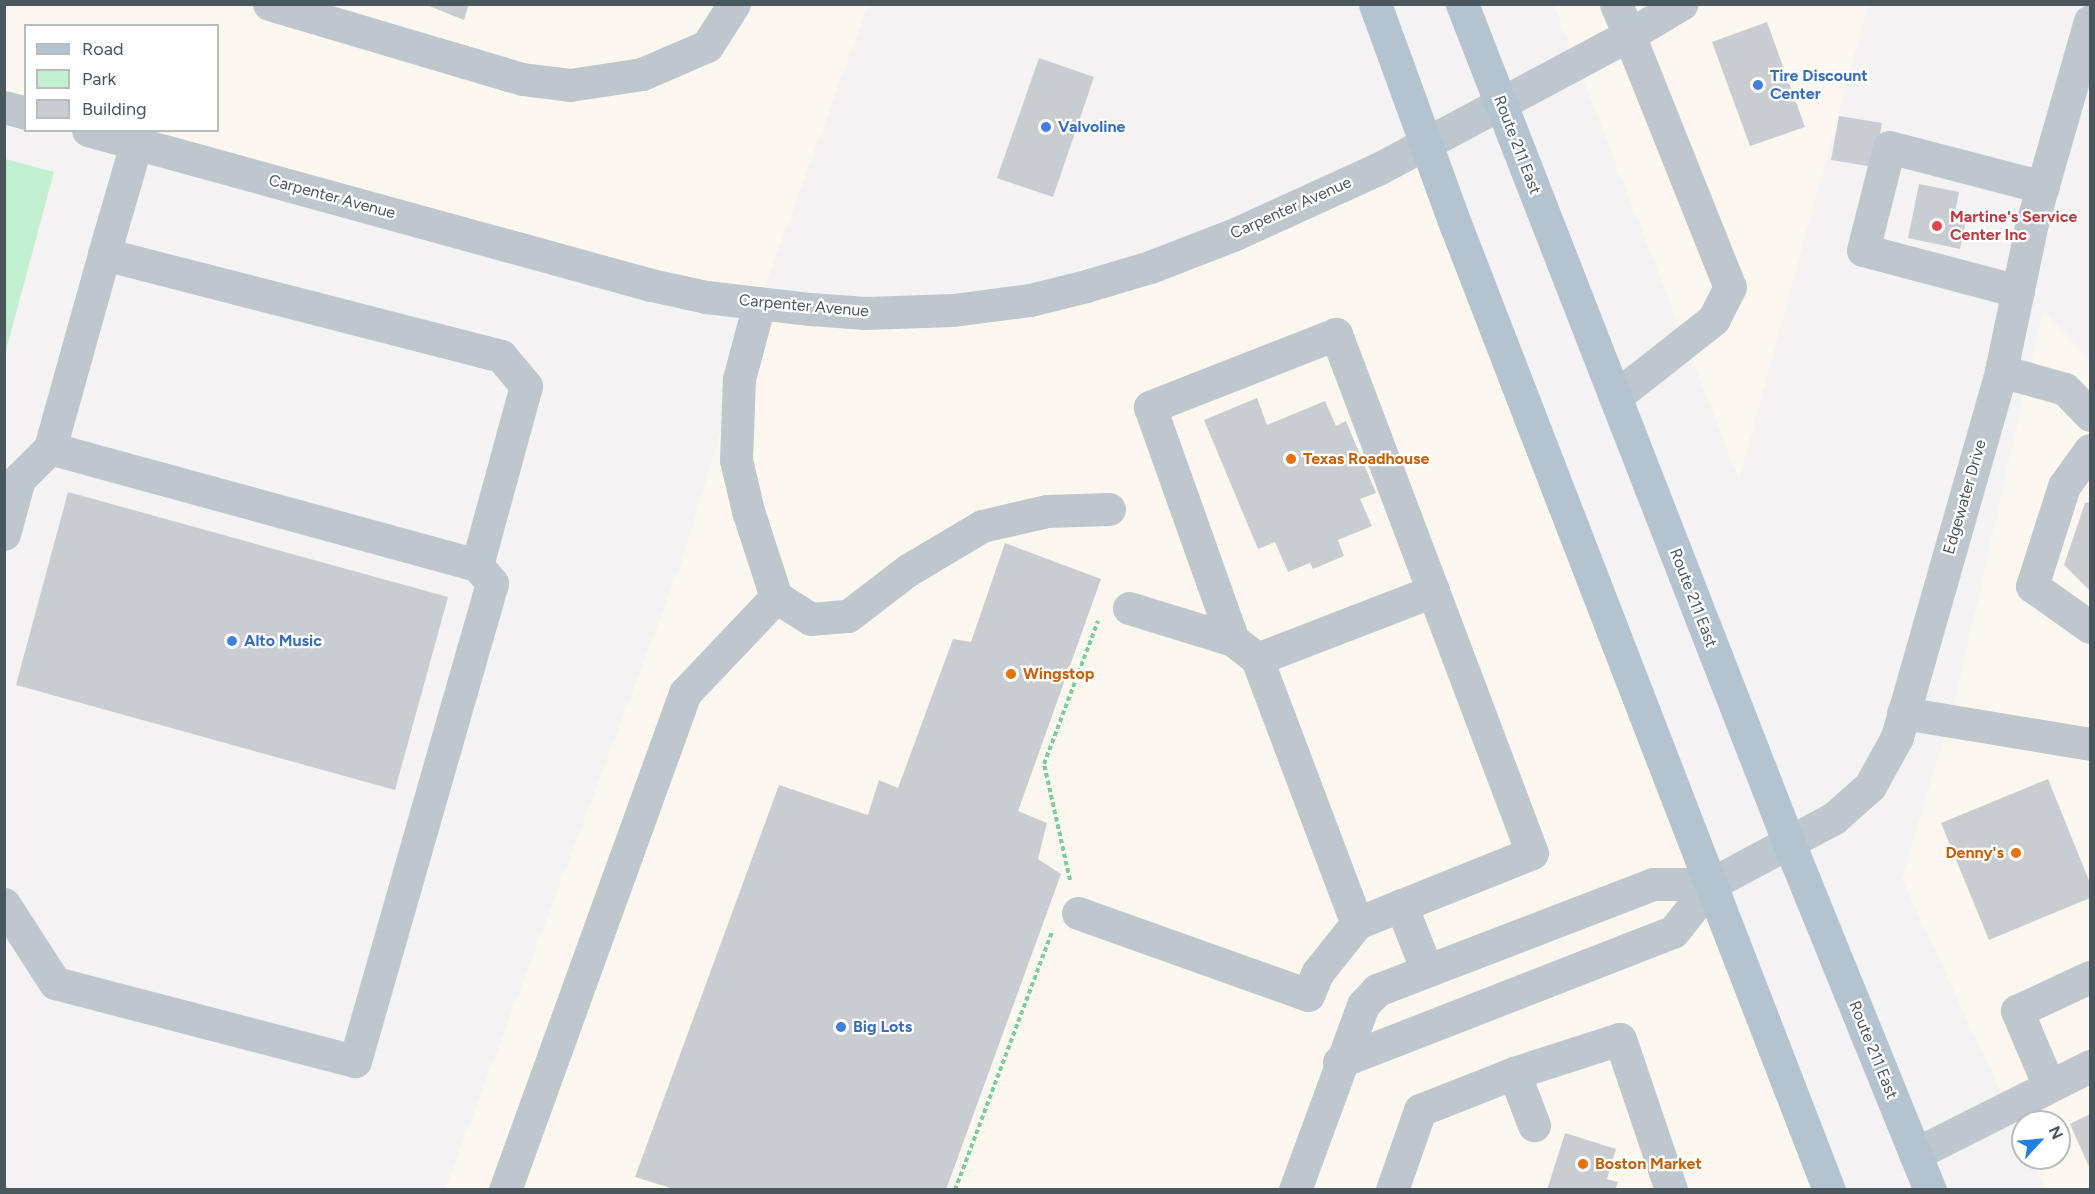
<!DOCTYPE html>
<style>
body{margin:0}
#map{position:relative;width:2095px;height:1194px;overflow:hidden;background:#f4f2f2;font-family:Figtree,sans-serif}
div>[style]{position:absolute}
[style*='--x']{left:calc(var(--x)*1px);top:calc(var(--y)*1px);width:calc(var(--w)*1px);rotate:calc(var(--a)*1deg)}
.commercial>*{inset:0;background:#fcf7ee}
.green>*{inset:0;background:#c3efd1}
.building>*{inset:0;background:#c9cdd1}
.path>*{height:4px;margin-top:-2px;transform-origin:0;background:repeating-linear-gradient(90deg,#7bcd9f 0 4.5px,transparent 0 7.5px)}
.minor>*{height:33px;margin:-16.5px;padding:0 16.5px;transform-origin:16.5px;border-radius:16.5px;background:#bec7ce}
.major>*{height:33px;margin:-16.5px;padding:0 16.5px;transform-origin:16.5px;border-radius:16.5px;background:#b3c3cf}
.dots>*{width:16px;height:16px;translate:-50% -50%;box-sizing:border-box;border:3px solid #fff;border-radius:50%}
span{translate:-50% -50%;white-space:nowrap;text-align:center;line-height:1.15;-webkit-text-stroke:4.5px #fff;paint-order:stroke}
.shop-label{font-size:16px;color:#366cbe;font-weight:700}
.left{translate:0 -50%;text-align:left}
.street-label{font-size:16px;color:#4a575f}
.health-label{font-size:16px;color:#be3a42;font-weight:700}
.food-label{font-size:16px;color:#c56008;font-weight:700}
.right{translate:-100% -50%;text-align:right}
.frame{position:absolute;inset:0;border:6px solid #4a575f;pointer-events:none}
.legend{position:absolute;left:24px;top:24px;width:195px;height:108px;box-sizing:border-box;background:#fff;border:2px solid #b7bcbf;margin:0;padding:8px 10px;list-style:none;font-size:18px;color:#4a575f}
.legend li{display:flex;align-items:center;gap:12px;height:30px}
.legend b{width:30px;border:2px solid #b7bcbf}
.north{position:absolute;left:2011px;top:1110px;width:60px;height:60px;box-sizing:border-box;background:#fff;border:2px solid #b7bcbf;border-radius:50%;rotate:64deg;font-size:16px;font-weight:700;line-height:24px;text-align:center;color:#4a575f}
.north::after{content:'';display:block;margin:auto;width:21px;height:27px;background:#1f82e1;clip-path:polygon(50% 0,100% 100%,50% 72%,0 100%)}
</style>
<div id="map">
<div class="commercial">
<div style="clip-path:polygon(4px 5px,868px 5px,759px 303px,1030px 300px,1426px 145px,1830px 1189px,445px 1189px,682px 560px,759px 304px,110px 131px,218px 130px,218px 26px,26px 26px,25px 108px,5px 102px)"></div>
<div style="clip-path:polygon(1554px 5px,1868px 5px,1739px 480px)"></div>
<div style="clip-path:polygon(2043px 310px,2090px 360px,2090px 1189px,2045px 1189px,2031px 1158px,2059px 1158px,2059px 1122px,2023px 1122px,2023px 1141px,1902px 879px,1956px 697px)"></div>
</div>
<div class="green">
<div style="clip-path:polygon(5px 159px,54px 172px,5px 354px,4px 159px)"></div>
</div>
<div class="building">
<div style="clip-path:polygon(424px 4px,469px 4px,464px 20px)"></div>
<div style="clip-path:polygon(1767px 22px,1805px 127px,1750px 146px,1712px 42px)"></div>
<div style="clip-path:polygon(1039px 58px,1094px 77px,1053px 197px,997px 178px)"></div>
<div style="clip-path:polygon(1839px 116px,1882px 123px,1874px 167px,1831px 160px)"></div>
<div style="clip-path:polygon(1919px 184px,1959px 192px,1955px 213px,1967px 215px,1960px 249px,1908px 238px)"></div>
<div style="clip-path:polygon(1257px 398px,1267px 425px,1325px 401px,1336px 426px,1346px 421px,1376px 493px,1360px 499px,1372px 526px,1338px 540px,1344px 556px,1313px 569px,1310px 563px,1288px 572px,1275px 542px,1258px 549px,1204px 420px)"></div>
<div style="clip-path:polygon(68px 492px,448px 597px,395px 790px,16px 685px)"></div>
<div style="clip-path:polygon(2090px 502px,2090px 591px,2064px 565px,2085px 503px)"></div>
<div style="clip-path:polygon(1005px 543px,1101px 579px,1018px 811px,1047px 823px,1038px 859px,1061px 874px,946px 1190px,677px 1190px,635px 1177px,779px 785px,868px 815px,879px 780px,898px 788px,953px 639px,971px 642px)"></div>
<div style="clip-path:polygon(2048px 779px,2090px 883px,2090px 898px,1989px 940px,1941px 823px)"></div>
<div style="clip-path:polygon(2090px 1114px,2090px 1169px,2070px 1124px)"></div>
<div style="clip-path:polygon(1565px 1133px,1616px 1149px,1607px 1179px,1618px 1182px,1615px 1190px,1547px 1190px)"></div>
</div>
<div class="path">
<div style="--x:1070;--y:880;--w:119;--a:-102.6"></div>
<div style="--x:1044;--y:764;--w:153;--a:-69.3"></div>
<div style="--x:955;--y:1190;--w:276;--a:-69.4"></div>
</div>
<div class="minor">
<div style="--x:269;--y:4;--w:264;--a:16.5"></div>
<div style="--x:522;--y:79;--w:48;--a:7.1"></div>
<div style="--x:570;--y:85;--w:73;--a:-8.7"></div>
<div style="--x:642;--y:74;--w:71;--a:-23.3"></div>
<div style="--x:707;--y:46;--w:50;--a:-57.3"></div>
<div style="--x:1616;--y:4;--w:34;--a:67"></div>
<div style="--x:1629;--y:35;--w:61;--a:-30.8"></div>
<div style="--x:4;--y:107;--w:23;--a:15"></div>
<div style="--x:88;--y:130;--w:584;--a:15.39"></div>
<div style="--x:651;--y:285;--w:56;--a:12.3"></div>
<div style="--x:706;--y:297;--w:105;--a:6.6"></div>
<div style="--x:810;--y:309;--w:55;--a:4.2"></div>
<div style="--x:865;--y:313;--w:88;--a:-2"></div>
<div style="--x:953;--y:310;--w:78;--a:-7.4"></div>
<div style="--x:1030;--y:300;--w:58;--a:-14"></div>
<div style="--x:1086;--y:286;--w:67;--a:-16.5"></div>
<div style="--x:1150;--y:267;--w:89;--a:-21.1"></div>
<div style="--x:1233;--y:235;--w:159;--a:-24.5"></div>
<div style="--x:1378;--y:169;--w:285;--a:-28.1"></div>
<div style="--x:1629;--y:35;--w:271;--a:68.2"></div>
<div style="--x:1730;--y:287;--w:36;--a:117"></div>
<div style="--x:1714;--y:319;--w:126;--a:141.8"></div>
<div style="--x:104;--y:254;--w:410;--a:14.4"></div>
<div style="--x:501;--y:356;--w:39;--a:50"></div>
<div style="--x:526;--y:386;--w:186;--a:105.3"></div>
<div style="--x:477;--y:565;--w:443;--a:-164.7"></div>
<div style="--x:50;--y:448;--w:201;--a:-74.4"></div>
<div style="--x:104;--y:254;--w:115;--a:-73.8"></div>
<div style="--x:2018;--y:291;--w:160;--a:-165.2"></div>
<div style="--x:1863;--y:250;--w:106;--a:-75.8"></div>
<div style="--x:1889;--y:147;--w:159;--a:14.6"></div>
<div style="--x:2001;--y:371;--w:66;--a:15.7"></div>
<div style="--x:2065;--y:389;--w:36;--a:46"></div>
<div style="--x:2090;--y:450;--w:44;--a:125.8"></div>
<div style="--x:2064;--y:486;--w:105;--a:107.7"></div>
<div style="--x:2032;--y:586;--w:71;--a:35.3"></div>
<div style="--x:4;--y:534;--w:57;--a:-74.7"></div>
<div style="--x:19;--y:479;--w:44;--a:-45"></div>
<div style="--x:776;--y:597;--w:41;--a:32.2"></div>
<div style="--x:811;--y:619;--w:37;--a:-5"></div>
<div style="--x:848;--y:616;--w:76;--a:-37.5"></div>
<div style="--x:908;--y:570;--w:86;--a:-30.7"></div>
<div style="--x:982;--y:526;--w:67;--a:-13"></div>
<div style="--x:1047;--y:511;--w:62;--a:-1.8"></div>
<div style="--x:1129;--y:608;--w:109;--a:17.1"></div>
<div style="--x:1233;--y:640;--w:31;--a:38"></div>
<div style="--x:1257;--y:659;--w:282;--a:69.3"></div>
<div style="--x:1357;--y:923;--w:188;--a:-21.8"></div>
<div style="--x:1532;--y:853;--w:555;--a:-110.69"></div>
<div style="--x:1336;--y:334;--w:200;--a:158.6"></div>
<div style="--x:1150;--y:407;--w:247;--a:70.4"></div>
<div style="--x:1257;--y:659;--w:189;--a:-21.1"></div>
<div style="--x:1903;--y:713;--w:190;--a:9.4"></div>
<div style="--x:4;--y:904;--w:94;--a:57.2"></div>
<div style="--x:55;--y:983;--w:310;--a:14.6"></div>
<div style="--x:355;--y:1061;--w:497;--a:-74"></div>
<div style="--x:492;--y:583;--w:23;--a:-130"></div>
<div style="--x:1401;--y:905;--w:68;--a:68.4"></div>
<div style="--x:1078;--y:913;--w:244;--a:19.6"></div>
<div style="--x:1308;--y:995;--w:25;--a:-67"></div>
<div style="--x:1318;--y:972;--w:63;--a:-51.5"></div>
<div style="--x:1339;--y:1062;--w:358;--a:-21.3"></div>
<div style="--x:1673;--y:932;--w:61;--a:-51.6"></div>
<div style="--x:1711;--y:884;--w:140;--a:-28.2"></div>
<div style="--x:1834;--y:818;--w:48;--a:-41.6"></div>
<div style="--x:1870;--y:786;--w:56;--a:-61.1"></div>
<div style="--x:1897;--y:737;--w:380;--a:-74.1"></div>
<div style="--x:2001;--y:371;--w:151;--a:-78.2"></div>
<div style="--x:2032;--y:223;--w:210;--a:-74"></div>
<div style="--x:1514;--y:1073;--w:56;--a:69"></div>
<div style="--x:2049;--y:1086;--w:82;--a:-113.1"></div>
<div style="--x:2017;--y:1011;--w:81;--a:-25"></div>
<div style="--x:1915;--y:1154;--w:196;--a:-26.7"></div>
<div style="--x:505;--y:1190;--w:529;--a:-70.09"></div>
<div style="--x:685;--y:693;--w:132;--a:-46.5"></div>
<div style="--x:776;--y:597;--w:90;--a:-108"></div>
<div style="--x:748;--y:511;--w:52;--a:-103.2"></div>
<div style="--x:736;--y:460;--w:81;--a:-87.9"></div>
<div style="--x:739;--y:379;--w:78;--a:-75.1"></div>
<div style="--x:1295;--y:1190;--w:197;--a:-69.8"></div>
<div style="--x:1363;--y:1005;--w:21;--a:-47"></div>
<div style="--x:1377;--y:990;--w:296;--a:-21"></div>
<div style="--x:1653;--y:884;--w:58;--a:0"></div>
<div style="--x:1392;--y:1190;--w:85;--a:-70.7"></div>
<div style="--x:1420;--y:1110;--w:101;--a:-21.5"></div>
<div style="--x:1514;--y:1073;--w:111;--a:-17.8"></div>
<div style="--x:1620;--y:1039;--w:159;--a:71.3"></div>
</div>
<div class="major">
<div style="--x:1375;--y:4;--w:236;--a:70"></div>
<div style="--x:1456;--y:226;--w:1034;--a:68.85"></div>
<div style="--x:1462;--y:4;--w:900;--a:68.71"></div>
<div style="--x:1789;--y:843;--w:375;--a:67.9"></div>
</div>
<div class="dots">
<div style="left:1758px;top:85px;background:#3f7fe0"></div>
<div style="left:1046px;top:127px;background:#3f7fe0"></div>
<div style="left:1937px;top:226px;background:#e0444e"></div>
<div style="left:1291px;top:459px;background:#e8710a"></div>
<div style="left:232px;top:641px;background:#3f7fe0"></div>
<div style="left:1011px;top:674px;background:#e8710a"></div>
<div style="left:2016px;top:853px;background:#e8710a"></div>
<div style="left:841px;top:1027px;background:#3f7fe0"></div>
<div style="left:1583px;top:1164px;background:#e8710a"></div>
</div>
<div class="shop-label">
<span class="left" style="left:1770px;top:85px">Tire Discount<br>Center</span>
<span class="left" style="left:1058px;top:127px">Valvoline</span>
<span class="left" style="left:244px;top:641px">Alto Music</span>
<span class="left" style="left:853px;top:1027px">Big Lots</span>
</div>
<div class="street-label">
<span style="left:1517px;top:145px;rotate:69deg">Route 211 East</span>
<span style="left:332px;top:197px;rotate:15deg">Carpenter Avenue</span>
<span style="left:1291px;top:208px;rotate:-24deg">Carpenter Avenue</span>
<span style="left:804px;top:306px;rotate:5deg">Carpenter Avenue</span>
<span style="left:1965px;top:497px;rotate:-74deg">Edgewater Drive</span>
<span style="left:1693px;top:598px;rotate:69deg">Route 211 East</span>
<span style="left:1873px;top:1050px;rotate:68deg">Route 211 East</span>
</div>
<div class="health-label">
<span class="left" style="left:1950px;top:226px">Martine's Service<br>Center Inc</span>
</div>
<div class="food-label">
<span class="left" style="left:1303px;top:459px">Texas Roadhouse</span>
<span class="left" style="left:1023px;top:674px">Wingstop</span>
<span class="right" style="left:2004px;top:853px">Denny's</span>
<span class="left" style="left:1595px;top:1164px">Boston Market</span>
</div>
<div class="frame"></div>
<ul class="legend">
<li><b style="height:8px;background:#b3c3cf"></b>Road</li>
<li><b style="height:16px;background:#c3efd1"></b>Park</li>
<li><b style="height:16px;background:#c9cdd1"></b>Building</li>
</ul>
<div class="north">N</div>
</div>
